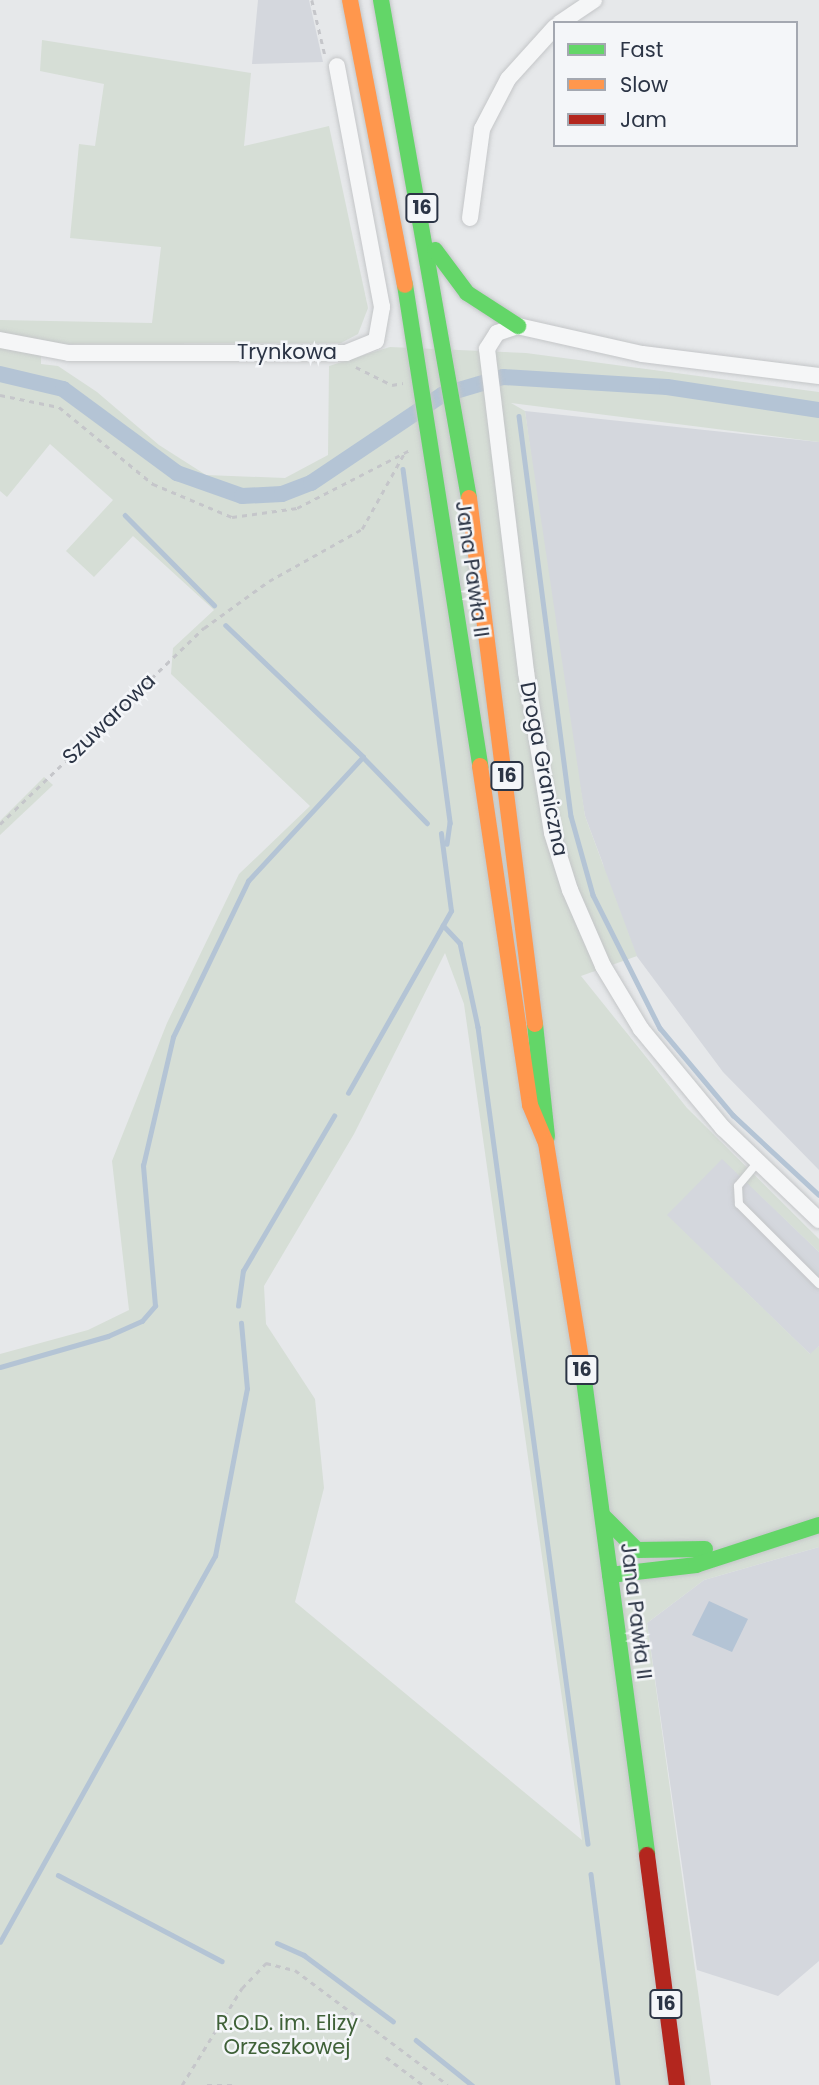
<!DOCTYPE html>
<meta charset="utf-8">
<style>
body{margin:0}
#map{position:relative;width:819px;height:2085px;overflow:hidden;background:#e6e8ea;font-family:Poppins,sans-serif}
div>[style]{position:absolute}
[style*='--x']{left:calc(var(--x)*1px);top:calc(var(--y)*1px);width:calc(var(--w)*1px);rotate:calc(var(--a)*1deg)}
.built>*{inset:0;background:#d4d7dd}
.green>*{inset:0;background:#d6ded6}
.water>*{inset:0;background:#b4c4d5}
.stream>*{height:4.5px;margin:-2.25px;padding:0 2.25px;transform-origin:2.25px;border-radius:2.25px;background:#b4c4d5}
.canal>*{height:16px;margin:-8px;padding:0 8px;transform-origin:8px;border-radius:8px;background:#b4c4d5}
.path>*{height:2.5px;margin-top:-1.25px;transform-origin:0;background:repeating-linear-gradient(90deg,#c5c6ca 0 5px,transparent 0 10px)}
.roads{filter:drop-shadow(0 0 2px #c4c6c8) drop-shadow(0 0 2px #c4c6c8)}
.lane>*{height:8px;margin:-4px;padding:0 4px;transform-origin:4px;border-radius:4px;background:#f5f6f7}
.street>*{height:16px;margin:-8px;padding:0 8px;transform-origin:8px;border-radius:8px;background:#f5f6f7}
.fast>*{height:16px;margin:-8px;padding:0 8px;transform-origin:8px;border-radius:8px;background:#63d668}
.slow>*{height:16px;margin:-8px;padding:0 8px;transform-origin:8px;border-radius:8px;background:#ff974d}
.jam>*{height:16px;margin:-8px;padding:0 8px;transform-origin:8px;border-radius:8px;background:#b3261e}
span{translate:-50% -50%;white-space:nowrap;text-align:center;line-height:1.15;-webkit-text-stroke:5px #f4f6f9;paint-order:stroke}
.shield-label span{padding:2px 5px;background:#f4f6f9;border:2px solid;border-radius:5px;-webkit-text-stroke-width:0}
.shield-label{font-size:19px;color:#2b3445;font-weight:700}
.street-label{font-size:21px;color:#2b3445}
.park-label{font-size:21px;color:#3f6138}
.legend{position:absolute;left:553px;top:21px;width:245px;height:126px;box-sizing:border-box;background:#f4f6f9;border:2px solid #a4a8b1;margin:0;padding:9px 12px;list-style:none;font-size:21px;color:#2b3445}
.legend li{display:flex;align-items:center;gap:14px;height:35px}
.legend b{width:35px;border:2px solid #a4a8b1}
</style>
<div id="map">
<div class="built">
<div style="clip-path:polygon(258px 0,309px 0,323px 62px,252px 64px)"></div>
<div style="clip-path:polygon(525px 411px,819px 442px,819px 1170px,723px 1072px,612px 923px,603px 864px,585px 816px,558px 657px)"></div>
<div style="clip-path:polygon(722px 1158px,819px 1252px,819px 1346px,811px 1355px,666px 1215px)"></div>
<div style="clip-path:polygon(819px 1547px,819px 1961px,778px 1996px,697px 1970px,647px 1623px,704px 1580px)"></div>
</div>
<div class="green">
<div style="clip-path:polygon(evenodd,42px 40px,251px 73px,244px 146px,329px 126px,368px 308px,358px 334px,341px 343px,41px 344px,41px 364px,58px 366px,97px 392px,159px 445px,206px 475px,285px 478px,328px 455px,329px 366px,390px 347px,526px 353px,819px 392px,819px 442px,511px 403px,525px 411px,585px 816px,637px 956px,581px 976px,687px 1108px,819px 1239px,819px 1252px,722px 1159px,667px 1215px,810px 1354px,819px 1346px,819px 1547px,704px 1580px,647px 1623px,711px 2085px,0 2085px,0 1354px,88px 1330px,129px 1310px,112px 1161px,167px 1023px,239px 874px,310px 806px,171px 674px,173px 648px,214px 610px,133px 536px,94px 577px,66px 551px,113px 500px,50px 444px,7px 497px,0 491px,0 320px,152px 323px,161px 247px,70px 238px,79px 144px,95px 146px,104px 84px,40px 71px,42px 40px,445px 953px,464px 1004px,582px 1840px,295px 1602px,324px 1488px,315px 1399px,266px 1324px,264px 1286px,354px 1134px,445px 953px)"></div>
<div style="clip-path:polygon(44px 777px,53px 785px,0 835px,0 821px)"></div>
</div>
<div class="water">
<div style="clip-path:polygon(709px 1601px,748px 1619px,732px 1652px,692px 1635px)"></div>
</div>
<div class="stream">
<div style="--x:519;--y:416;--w:403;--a:82.6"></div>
<div style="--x:571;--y:816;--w:82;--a:74.4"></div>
<div style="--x:593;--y:895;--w:149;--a:63.3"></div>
<div style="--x:660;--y:1028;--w:114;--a:50"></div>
<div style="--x:733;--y:1115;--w:117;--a:42.9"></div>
<div style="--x:403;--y:469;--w:357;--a:82.4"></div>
<div style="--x:450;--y:823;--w:21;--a:98"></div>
<div style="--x:125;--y:515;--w:127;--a:45.3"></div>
<div style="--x:363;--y:757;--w:92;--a:45.9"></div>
<div style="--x:443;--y:925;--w:25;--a:47"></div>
<div style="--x:460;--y:943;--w:86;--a:77.9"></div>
<div style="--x:478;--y:1027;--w:824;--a:82.33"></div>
<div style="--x:348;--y:1093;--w:209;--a:-60.5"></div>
<div style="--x:451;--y:911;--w:78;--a:-97.4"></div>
<div style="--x:238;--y:1306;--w:35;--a:-82"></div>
<div style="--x:243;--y:1271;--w:180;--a:-59.6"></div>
<div style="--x:0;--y:1367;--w:112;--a:-16"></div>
<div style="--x:108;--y:1336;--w:37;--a:-24"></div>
<div style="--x:142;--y:1321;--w:20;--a:-49"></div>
<div style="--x:155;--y:1306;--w:141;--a:-94.9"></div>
<div style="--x:143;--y:1166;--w:132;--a:-76.9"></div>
<div style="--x:173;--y:1037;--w:173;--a:-64.3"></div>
<div style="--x:248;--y:881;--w:169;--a:-47.2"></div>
<div style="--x:363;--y:757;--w:190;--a:-136.3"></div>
<div style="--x:591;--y:1874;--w:213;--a:82.7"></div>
<div style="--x:58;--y:1875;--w:185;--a:27.7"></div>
<div style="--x:0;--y:1942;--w:442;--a:-60.9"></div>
<div style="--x:215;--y:1556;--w:170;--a:-79.2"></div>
<div style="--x:247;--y:1389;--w:66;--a:-95.2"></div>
<div style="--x:277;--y:1943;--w:30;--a:24"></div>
<div style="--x:304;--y:1955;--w:111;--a:36.6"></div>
<div style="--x:416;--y:2040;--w:72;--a:38.8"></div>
</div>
<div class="canal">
<div style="--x:0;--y:374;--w:65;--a:13.4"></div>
<div style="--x:63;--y:389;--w:142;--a:36.4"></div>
<div style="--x:177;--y:473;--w:69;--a:19.5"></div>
<div style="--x:242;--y:496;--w:40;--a:-2.9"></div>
<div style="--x:282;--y:494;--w:31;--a:-21"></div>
<div style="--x:311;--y:483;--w:158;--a:-33.9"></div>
<div style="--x:442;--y:395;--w:64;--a:-16.4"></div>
<div style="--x:503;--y:377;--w:164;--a:3.5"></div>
<div style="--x:667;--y:387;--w:154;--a:8.6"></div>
</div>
<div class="path">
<div style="--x:312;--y:0;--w:57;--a:76.7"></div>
<div style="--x:356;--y:367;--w:40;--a:26.6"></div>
<div style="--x:392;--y:385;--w:11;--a:-10"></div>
<div style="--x:0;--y:395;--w:60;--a:11.5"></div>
<div style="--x:59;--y:407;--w:122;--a:39.3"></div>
<div style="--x:153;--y:484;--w:86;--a:22.7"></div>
<div style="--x:232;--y:517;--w:66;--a:-7.9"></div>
<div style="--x:297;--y:508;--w:129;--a:-27.2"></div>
<div style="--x:0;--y:824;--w:283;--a:-43.9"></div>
<div style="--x:204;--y:628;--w:80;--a:-35.9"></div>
<div style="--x:269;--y:581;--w:107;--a:-29.2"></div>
<div style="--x:362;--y:529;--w:90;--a:-60.9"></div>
<div style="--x:386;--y:2057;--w:46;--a:37.1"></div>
<div style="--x:182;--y:2085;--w:114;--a:-58.3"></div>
<div style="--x:242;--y:1988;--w:35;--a:-46"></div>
<div style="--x:266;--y:1963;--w:30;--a:14"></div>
<div style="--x:295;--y:1970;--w:191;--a:36.9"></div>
<div style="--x:207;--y:2085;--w:27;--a:0"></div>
</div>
<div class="roads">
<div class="lane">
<div style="--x:758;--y:1162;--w:31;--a:130"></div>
<div style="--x:738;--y:1186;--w:18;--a:87"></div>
<div style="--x:739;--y:1204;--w:113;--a:45"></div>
</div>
<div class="street">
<div style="--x:560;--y:23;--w:41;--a:-34.1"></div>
<div style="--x:470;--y:218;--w:90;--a:-82.3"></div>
<div style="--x:482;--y:129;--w:56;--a:-62.5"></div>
<div style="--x:508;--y:79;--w:70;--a:-47.9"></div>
<div style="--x:0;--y:340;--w:70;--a:10.7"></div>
<div style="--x:69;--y:353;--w:277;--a:0"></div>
<div style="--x:346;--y:353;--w:32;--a:-22"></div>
<div style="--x:376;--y:341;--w:35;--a:-80"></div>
<div style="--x:382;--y:307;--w:245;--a:-100.6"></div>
<div style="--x:819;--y:376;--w:178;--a:-172.9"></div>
<div style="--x:642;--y:354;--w:127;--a:-167.3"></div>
<div style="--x:518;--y:326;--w:22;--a:162"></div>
<div style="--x:497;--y:333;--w:19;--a:122"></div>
<div style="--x:487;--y:349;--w:325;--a:83.1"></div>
<div style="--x:526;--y:672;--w:163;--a:80.8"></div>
<div style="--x:552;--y:833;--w:60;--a:72.5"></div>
<div style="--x:570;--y:890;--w:83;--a:66.5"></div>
<div style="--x:603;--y:966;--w:74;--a:58.9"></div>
<div style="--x:641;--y:1029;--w:129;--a:50.4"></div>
<div style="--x:723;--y:1128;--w:133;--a:43.8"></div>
</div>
<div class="fast">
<div style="--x:381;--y:0;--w:506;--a:79.98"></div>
<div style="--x:435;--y:250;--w:54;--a:53.3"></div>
<div style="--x:467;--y:293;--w:61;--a:32.9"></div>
<div style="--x:405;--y:285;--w:487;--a:81.1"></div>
<div style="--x:535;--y:1024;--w:113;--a:83.9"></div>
<div style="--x:582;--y:1365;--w:494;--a:82.4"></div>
<div style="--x:603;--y:1516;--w:48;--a:45"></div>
<div style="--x:637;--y:1550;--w:68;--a:-0.8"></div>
<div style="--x:610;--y:1575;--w:87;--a:-6.6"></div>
<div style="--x:696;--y:1565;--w:129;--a:-18"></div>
</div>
<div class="slow">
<div style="--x:350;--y:0;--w:290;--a:79.1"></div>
<div style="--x:469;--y:498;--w:530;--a:82.85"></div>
<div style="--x:480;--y:766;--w:343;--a:81.6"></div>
<div style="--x:530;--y:1105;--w:41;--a:67.2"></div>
<div style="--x:546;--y:1143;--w:225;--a:80.8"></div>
</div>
<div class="jam">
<div style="--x:647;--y:1855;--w:232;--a:82.6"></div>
</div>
</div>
<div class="shield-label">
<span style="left:422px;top:208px">16</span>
<span style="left:507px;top:776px">16</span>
<span style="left:582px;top:1370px">16</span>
<span style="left:666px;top:2004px">16</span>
</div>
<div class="street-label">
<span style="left:287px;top:352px">Trynkowa</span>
<span style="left:472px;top:569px;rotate:82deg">Jana Pawła II</span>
<span style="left:109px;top:719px;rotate:-44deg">Szuwarowa</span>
<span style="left:544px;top:769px;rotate:79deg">Droga Graniczna</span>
<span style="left:636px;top:1611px;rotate:83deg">Jana Pawła II</span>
</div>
<div class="park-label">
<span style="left:287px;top:2035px">R.O.D. im. Elizy<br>Orzeszkowej</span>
</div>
<ul class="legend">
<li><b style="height:9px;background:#63d668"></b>Fast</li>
<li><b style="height:9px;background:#ff974d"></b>Slow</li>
<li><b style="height:9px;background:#b3261e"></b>Jam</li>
</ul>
</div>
